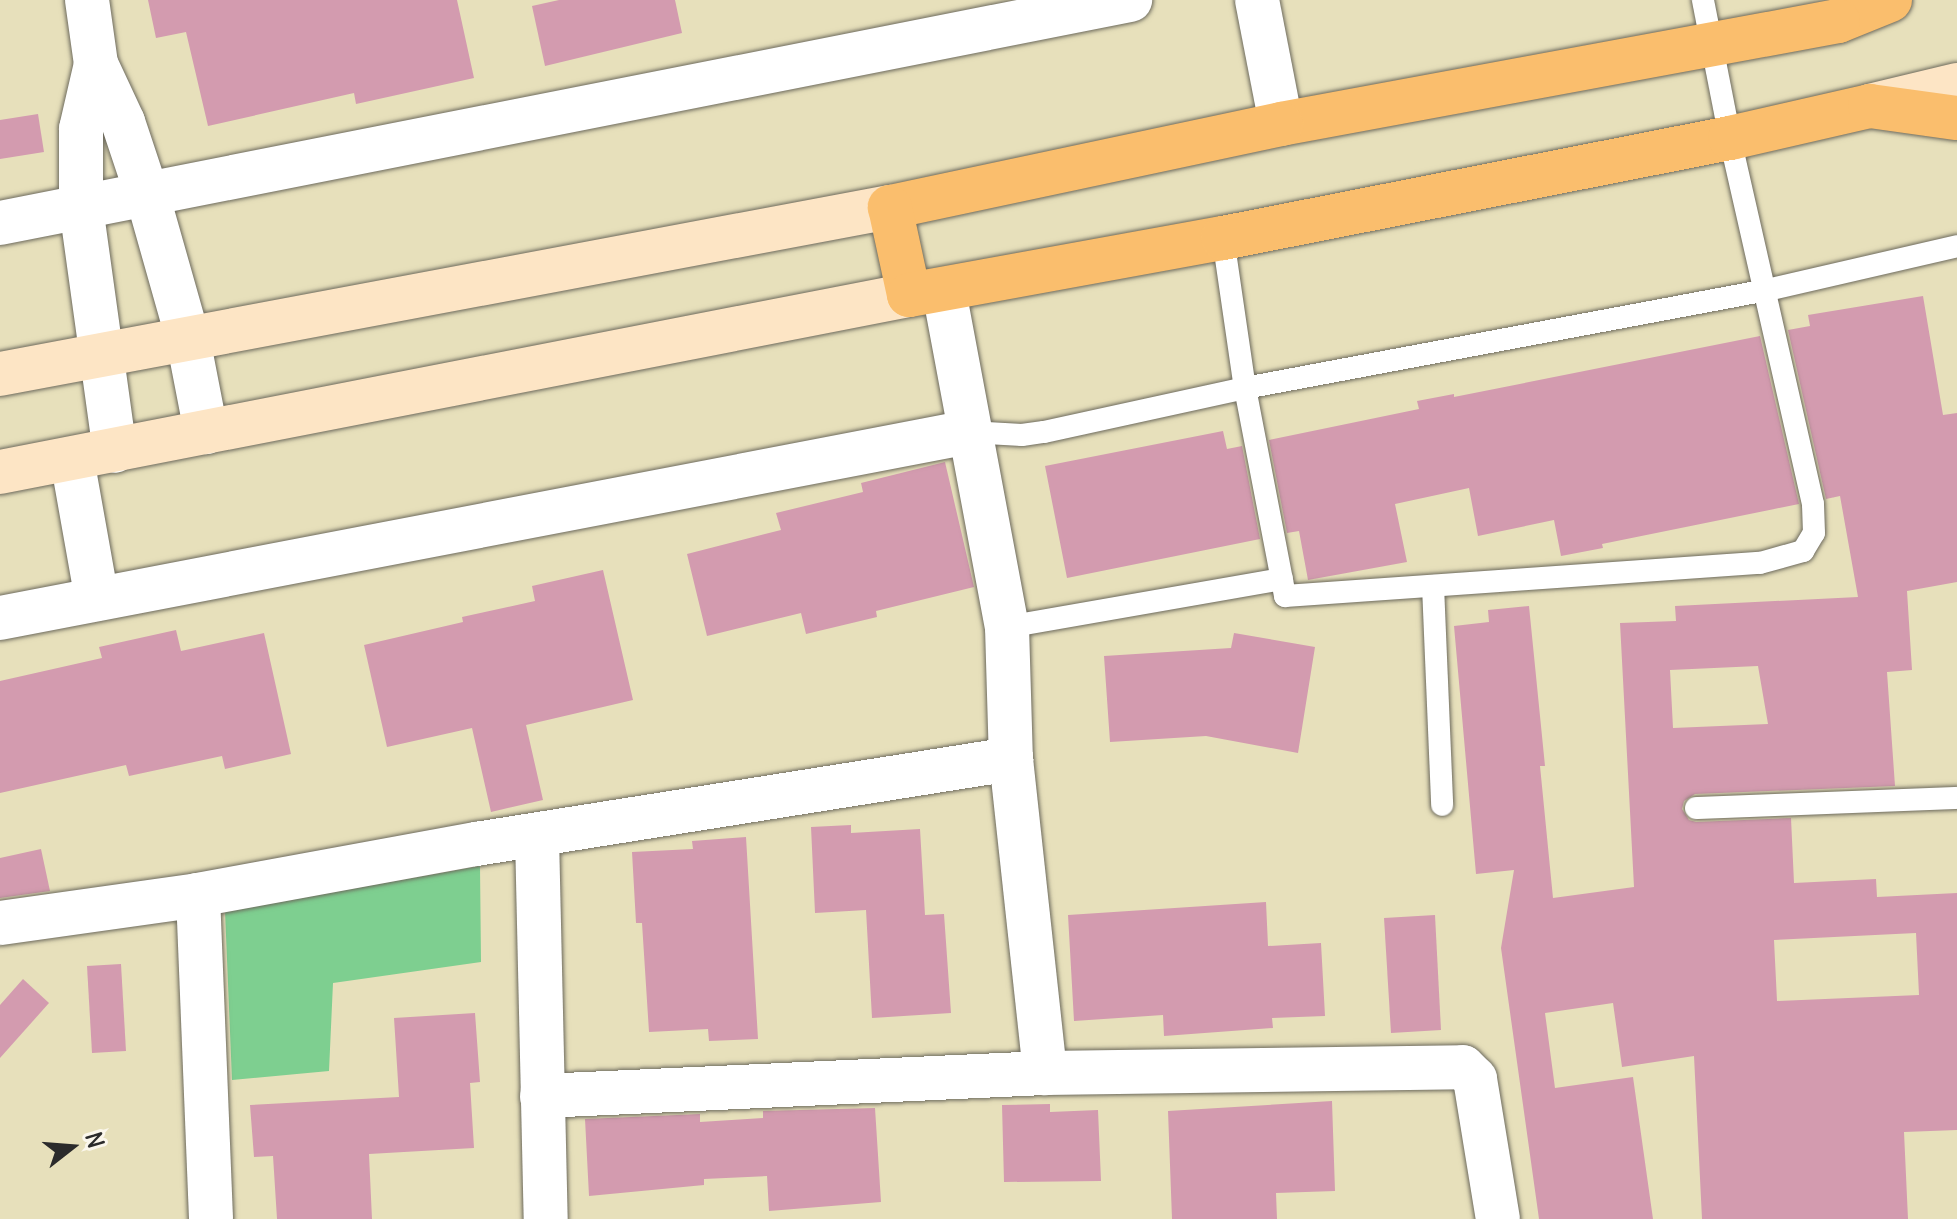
<!DOCTYPE html>
<style>
body{margin:0}
#map{position:relative;width:1957px;height:1219px;overflow:hidden;background:#e7e0bb;font-family:Delius,sans-serif}
div>[style]{position:absolute}
[style*='--x']{left:calc(var(--x)*1px);top:calc(var(--y)*1px);width:calc(var(--w)*1px);rotate:calc(var(--a)*1deg)}
.green>*{inset:0;background:#7ecf90}
.building>*{inset:0;background:#d39baf}
.roads{filter:drop-shadow(0 0 2px #6d6a5d) drop-shadow(0 0 2px #6d6a5d)}
.lane>*{height:22px;margin:-11px;padding:0 11px;transform-origin:11px;border-radius:11px;background:#fff}
.street>*{height:44px;margin:-22px;padding:0 22px;transform-origin:22px;border-radius:22px;background:#fff}
.secondary>*{height:44px;margin:-22px;padding:0 22px;transform-origin:22px;border-radius:22px;background:#fde5c5}
.primary>*{height:44px;margin:-22px;padding:0 22px;transform-origin:22px;border-radius:22px;background:#fabe6d}
span{translate:-50% -50%;white-space:nowrap;text-align:center;line-height:1.15;-webkit-text-stroke:6px #fbf7ec;paint-order:stroke}
.north{position:absolute;left:32px;top:1107px;width:80px;height:80px;-webkit-text-stroke:6px #fbf7ec;paint-order:stroke;rotate:73deg;font-size:22px;font-weight:700;line-height:32px;text-align:center;color:#2b2b2b}
.north::after{content:'';display:block;margin:auto;width:28px;height:36px;background:#2b2b2b;clip-path:polygon(50% 0,100% 100%,50% 72%,0 100%)}
</style>
<div id="map">
<div class="green">
<div style="clip-path:polygon(480px 866px,481px 962px,333px 983px,329px 1071px,232px 1080px,225px 911px)"></div>
</div>
<div class="building">
<div style="clip-path:polygon(148px 0,457px 0,474px 78px,356px 104px,354px 93px,208px 126px,186px 32px,156px 38px)"></div>
<div style="clip-path:polygon(559px 0,675px 0,682px 33px,545px 66px,532px 6px)"></div>
<div style="clip-path:polygon(38px 114px,44px 152px,0 159px,0 120px)"></div>
<div style="clip-path:polygon(evenodd,1923px 296px,1943px 415px,1957px 413px,1957px 582px,1907px 591px,1912px 670px,1887px 672px,1895px 786px,1695px 794px,1684px 801px,1682px 809px,1689px 820px,1696px 822px,1791px 818px,1794px 883px,1876px 879px,1877px 897px,1957px 893px,1957px 1130px,1904px 1132px,1908px 1219px,1702px 1219px,1694px 1056px,1622px 1067px,1613px 1003px,1545px 1013px,1555px 1088px,1633px 1077px,1653px 1219px,1539px 1219px,1501px 948px,1514px 870px,1476px 874px,1454px 626px,1489px 622px,1488px 610px,1529px 606px,1545px 766px,1540px 766px,1553px 898px,1634px 887px,1620px 623px,1676px 621px,1675px 606px,1858px 597px,1840px 496px,1826px 499px,1788px 330px,1810px 326px,1808px 315px,1923px 296px,1758px 666px,1768px 724px,1673px 728px,1670px 670px,1758px 666px,1923px 296px,1916px 933px,1919px 995px,1777px 1001px,1774px 940px,1916px 933px)"></div>
<div style="clip-path:polygon(1760px 336px,1799px 504px,1602px 544px,1603px 548px,1561px 556px,1554px 520px,1478px 536px,1469px 488px,1395px 504px,1407px 562px,1308px 580px,1299px 531px,1287px 533px,1269px 440px,1419px 409px,1417px 401px,1454px 394px,1454px 397px)"></div>
<div style="clip-path:polygon(1223px 431px,1227px 449px,1242px 446px,1260px 539px,1067px 578px,1045px 466px)"></div>
<div style="clip-path:polygon(945px 462px,974px 587px,876px 611px,877px 617px,806px 634px,801px 613px,707px 636px,687px 554px,781px 530px,776px 513px,863px 492px,861px 483px)"></div>
<div style="clip-path:polygon(603px 570px,633px 700px,526px 725px,543px 800px,491px 812px,472px 728px,387px 747px,364px 645px,463px 622px,462px 617px,535px 601px,532px 586px)"></div>
<div style="clip-path:polygon(176px 630px,181px 651px,264px 633px,291px 754px,225px 769px,222px 756px,129px 776px,126px 765px,0 793px,0 681px,102px 658px,99px 647px)"></div>
<div style="clip-path:polygon(1234px 633px,1315px 647px,1298px 753px,1206px 736px,1110px 742px,1104px 656px,1231px 648px)"></div>
<div style="clip-path:polygon(851px 825px,851px 833px,920px 829px,925px 915px,944px 914px,951px 1013px,872px 1018px,866px 910px,815px 913px,811px 827px)"></div>
<div style="clip-path:polygon(746px 837px,758px 1039px,709px 1041px,708px 1029px,649px 1032px,642px 923px,636px 923px,632px 852px,693px 849px,692px 841px)"></div>
<div style="clip-path:polygon(41px 849px,50px 891px,0 898px,0 858px)"></div>
<div style="clip-path:polygon(1266px 902px,1268px 946px,1321px 943px,1325px 1016px,1272px 1018px,1273px 1028px,1164px 1036px,1163px 1015px,1074px 1021px,1068px 915px)"></div>
<div style="clip-path:polygon(1435px 915px,1441px 1030px,1391px 1033px,1384px 918px)"></div>
<div style="clip-path:polygon(121px 964px,126px 1051px,92px 1053px,87px 966px)"></div>
<div style="clip-path:polygon(23px 979px,49px 1003px,0 1058px,0 1005px)"></div>
<div style="clip-path:polygon(475px 1013px,480px 1082px,470px 1083px,474px 1148px,369px 1154px,372px 1219px,277px 1219px,273px 1156px,254px 1157px,250px 1105px,399px 1097px,394px 1018px)"></div>
<div style="clip-path:polygon(1332px 1101px,1335px 1191px,1276px 1193px,1277px 1219px,1172px 1219px,1168px 1111px)"></div>
<div style="clip-path:polygon(1050px 1104px,1050px 1112px,1098px 1110px,1101px 1181px,1004px 1182px,1002px 1105px)"></div>
<div style="clip-path:polygon(875px 1108px,881px 1202px,769px 1211px,767px 1176px,704px 1179px,704px 1185px,589px 1196px,585px 1119px,700px 1114px,700px 1122px,763px 1118px,763px 1111px)"></div>
</div>
<div class="roads">
<div class="lane">
<div style="--x:1223;--y:238;--w:152;--a:81.7"></div>
<div style="--x:1245;--y:388;--w:212;--a:79.1"></div>
<div style="--x:1285;--y:596;--w:476;--a:-4"></div>
<div style="--x:1760;--y:563;--w:45;--a:-15.6"></div>
<div style="--x:1803;--y:551;--w:21;--a:-59"></div>
<div style="--x:1814;--y:533;--w:29;--a:-92"></div>
<div style="--x:1813;--y:504;--w:375;--a:-102.8"></div>
<div style="--x:1730;--y:138;--w:141;--a:-101.1"></div>
<div style="--x:969;--y:432;--w:53;--a:3.2"></div>
<div style="--x:1022;--y:435;--w:22;--a:-8"></div>
<div style="--x:1044;--y:432;--w:206;--a:-12.3"></div>
<div style="--x:1245;--y:388;--w:531;--a:-10.63"></div>
<div style="--x:1767;--y:290;--w:195;--a:-13"></div>
<div style="--x:1433;--y:586;--w:219;--a:87.6"></div>
<div style="--x:1007;--y:627;--w:279;--a:-9.9"></div>
<div style="--x:1696;--y:808;--w:261;--a:-2.2"></div>
</div>
<div class="street">
<div style="--x:87;--y:0;--w:65;--a:82"></div>
<div style="--x:96;--y:64;--w:64;--a:65"></div>
<div style="--x:123;--y:122;--w:76;--a:71.6"></div>
<div style="--x:147;--y:194;--w:151;--a:74.2"></div>
<div style="--x:188;--y:339;--w:95;--a:79"></div>
<div style="--x:1257;--y:0;--w:126;--a:79"></div>
<div style="--x:96;--y:64;--w:67;--a:103"></div>
<div style="--x:81;--y:129;--w:78;--a:90"></div>
<div style="--x:81;--y:207;--w:246;--a:82.1"></div>
<div style="--x:0;--y:223;--w:1152;--a:-11.16"></div>
<div style="--x:944;--y:291;--w:342;--a:79.4"></div>
<div style="--x:1007;--y:627;--w:132;--a:88.3"></div>
<div style="--x:1011;--y:759;--w:316;--a:83.8"></div>
<div style="--x:72;--y:459;--w:142;--a:79.9"></div>
<div style="--x:0;--y:618;--w:987;--a:-10.87"></div>
<div style="--x:537;--y:836;--w:383;--a:88.7"></div>
<div style="--x:198;--y:895;--w:324;--a:87.7"></div>
<div style="--x:0;--y:923;--w:200;--a:-8"></div>
<div style="--x:198;--y:895;--w:283;--a:-10.4"></div>
<div style="--x:476;--y:844;--w:542;--a:-9.03"></div>
<div style="--x:542;--y:1096;--w:504;--a:-2.62"></div>
<div style="--x:1045;--y:1073;--w:418;--a:-0.8"></div>
<div style="--x:1463;--y:1067;--w:17;--a:45"></div>
<div style="--x:1475;--y:1079;--w:142;--a:80.7"></div>
</div>
<div class="secondary">
<div style="--x:1870;--y:106;--w:89;--a:-13.6"></div>
<div style="--x:0;--y:374;--w:906;--a:-10.63"></div>
<div style="--x:0;--y:472;--w:926;--a:-11.02"></div>
</div>
<div class="primary">
<div style="--x:1890;--y:0;--w:56;--a:158"></div>
<div style="--x:1838;--y:21;--w:566;--a:169.52"></div>
<div style="--x:1281;--y:124;--w:400;--a:168"></div>
<div style="--x:890;--y:207;--w:90;--a:77.8"></div>
<div style="--x:909;--y:295;--w:319;--a:-10.3"></div>
<div style="--x:1223;--y:238;--w:517;--a:-11.16"></div>
<div style="--x:1730;--y:138;--w:144;--a:-12.9"></div>
<div style="--x:1870;--y:106;--w:88;--a:7.9"></div>
</div>
</div>
<div class="north">N</div>
</div>
